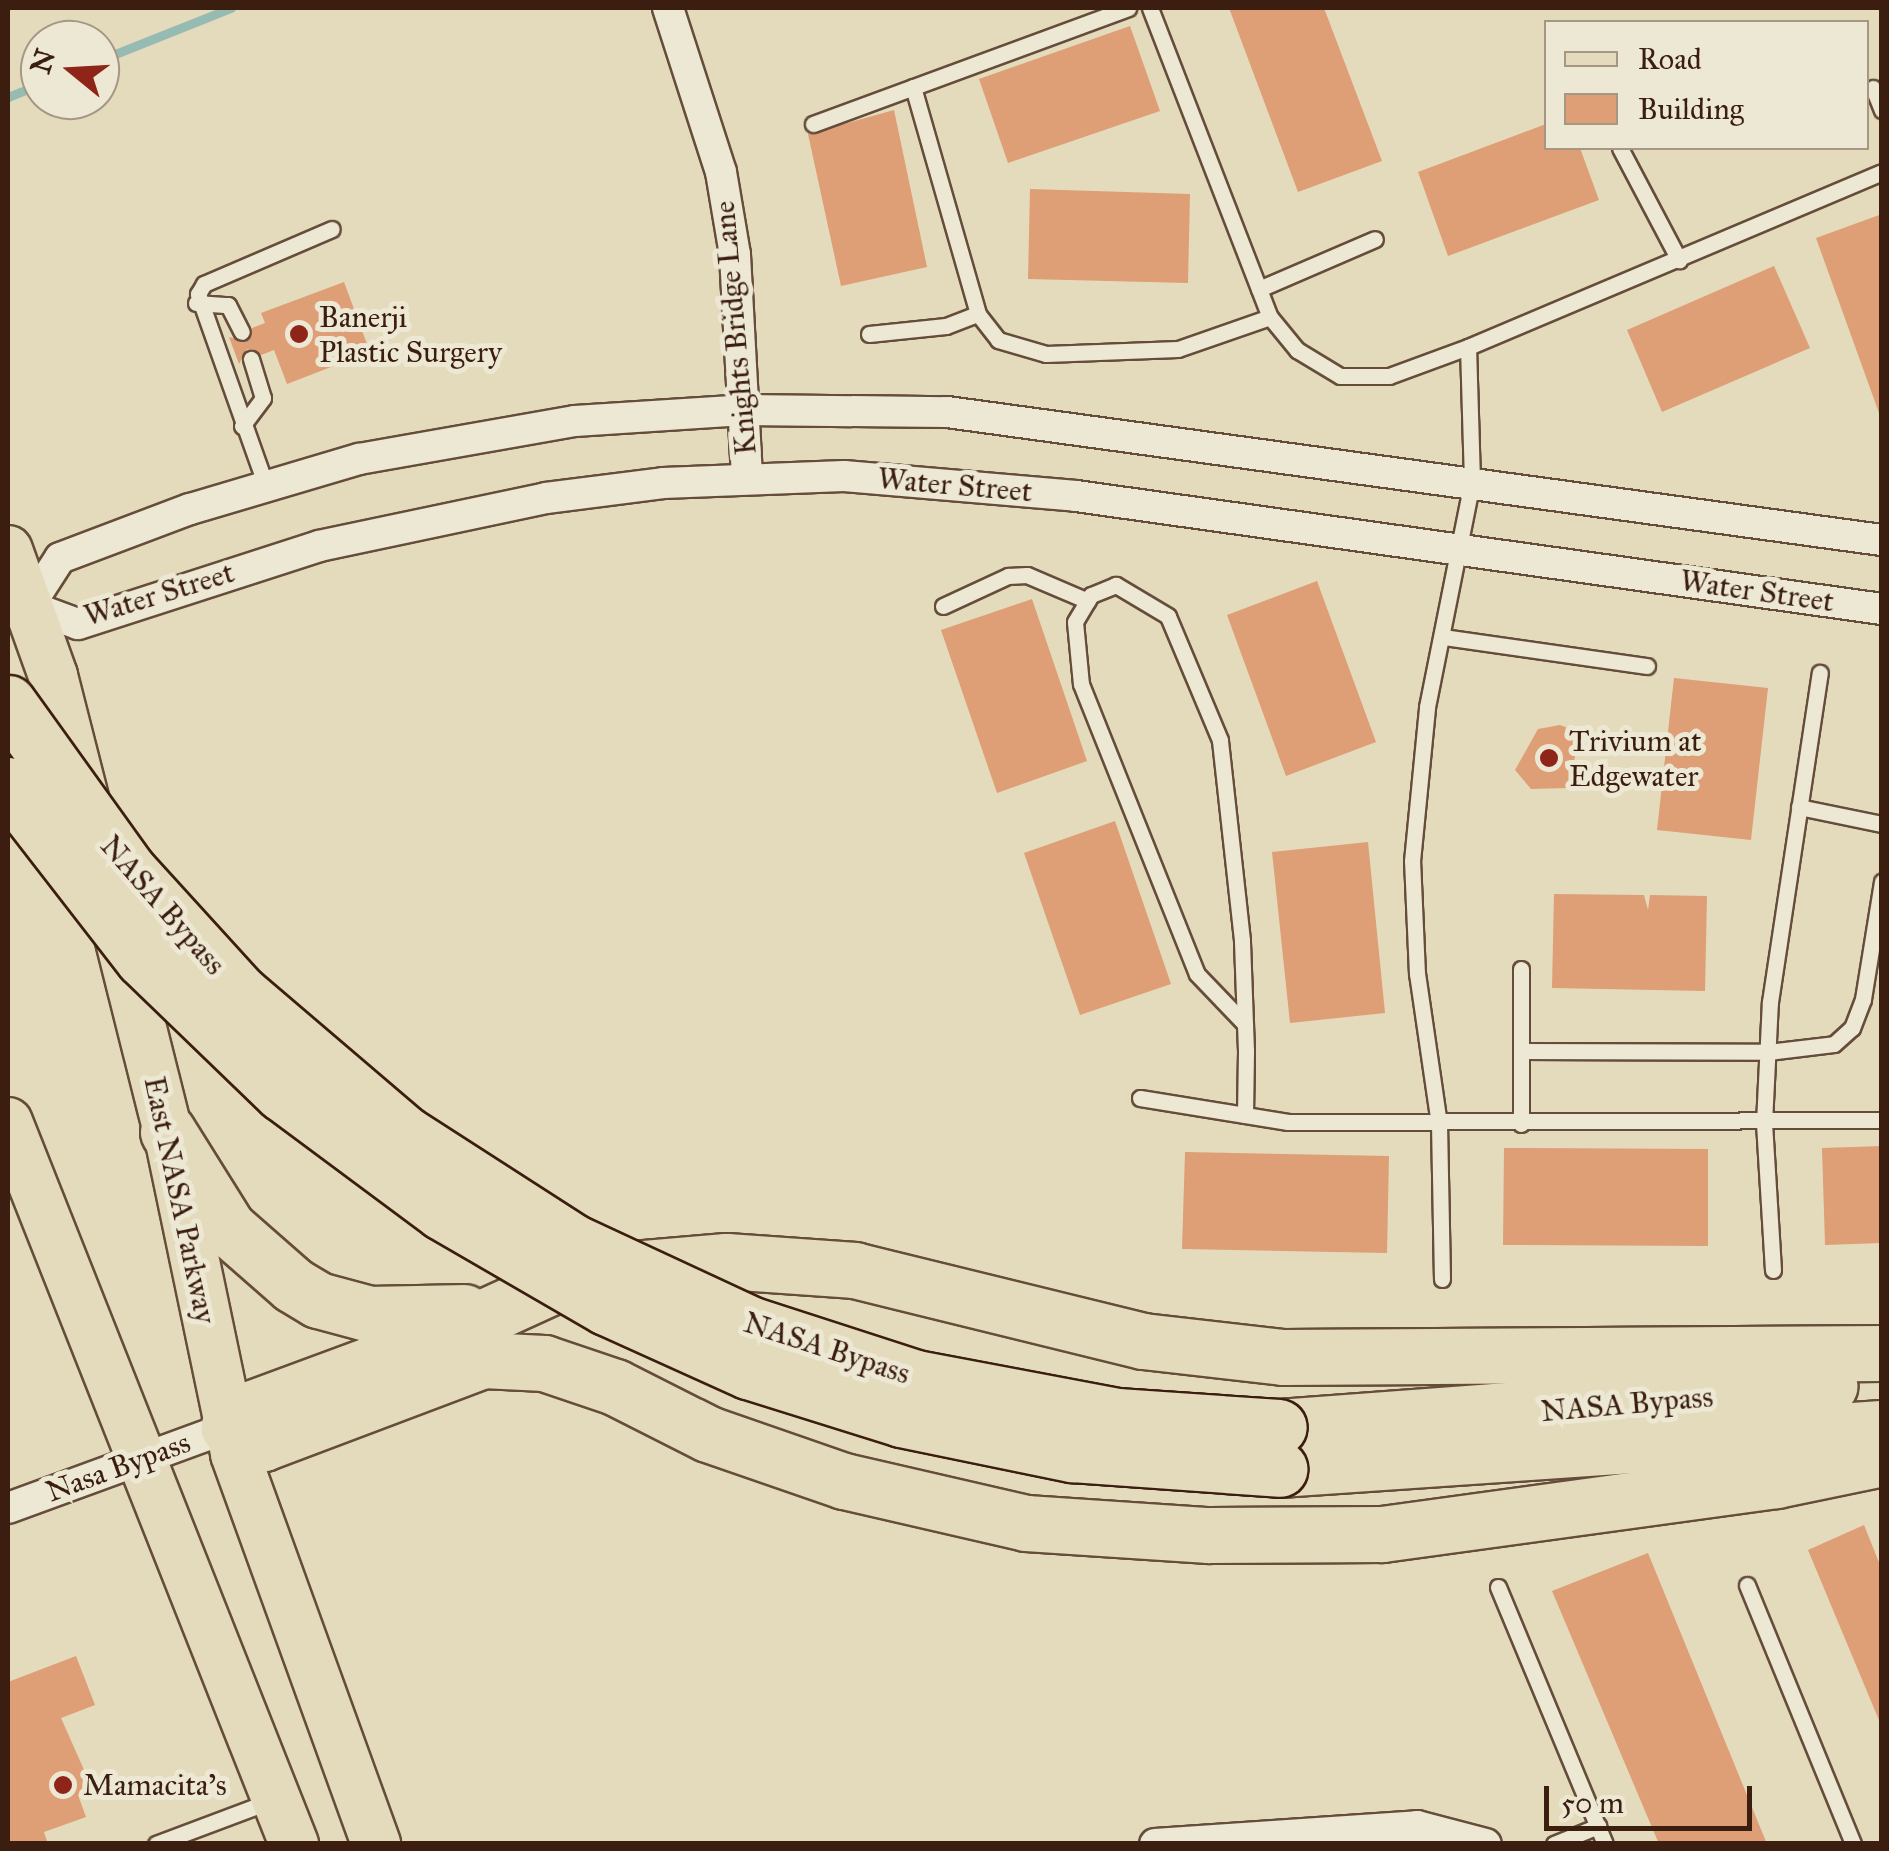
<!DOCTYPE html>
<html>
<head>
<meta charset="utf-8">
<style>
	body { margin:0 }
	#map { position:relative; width:1889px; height:1851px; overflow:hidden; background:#e4dbbd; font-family:"IM FELL Great Primer",serif }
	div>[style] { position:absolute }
	.stream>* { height:9px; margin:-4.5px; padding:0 4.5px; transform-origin:4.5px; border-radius:4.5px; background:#95bbb3 }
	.building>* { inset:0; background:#de9e76 }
	.roads { filter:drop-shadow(2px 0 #654d3a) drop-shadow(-2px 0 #654d3a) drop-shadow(0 2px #654d3a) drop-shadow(0 -2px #654d3a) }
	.lane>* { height:15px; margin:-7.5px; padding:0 7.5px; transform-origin:7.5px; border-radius:7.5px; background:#ede8d4 }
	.street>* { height:30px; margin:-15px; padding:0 15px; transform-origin:15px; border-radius:15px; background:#ede8d4 }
	.primary>* { height:48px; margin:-24px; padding:0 24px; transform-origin:24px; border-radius:24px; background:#e4dbbd }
	.highway>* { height:55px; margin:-27.5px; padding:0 27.5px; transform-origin:27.5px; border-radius:27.5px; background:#e4dbbd }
	.bridges { filter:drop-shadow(2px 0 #3b1e0f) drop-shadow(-2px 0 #3b1e0f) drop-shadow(0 2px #3b1e0f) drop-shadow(0 -2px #3b1e0f) }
	.highway-bridge>* { height:55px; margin:-27.5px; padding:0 27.5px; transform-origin:27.5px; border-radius:27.5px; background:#e4dbbd }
	.dots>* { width:28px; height:28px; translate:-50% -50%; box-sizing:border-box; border:5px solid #ede8d4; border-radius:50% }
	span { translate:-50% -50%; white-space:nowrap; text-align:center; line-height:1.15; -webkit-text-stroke:10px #ede8d4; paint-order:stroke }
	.poi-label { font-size:30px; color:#3b1e0f }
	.left { translate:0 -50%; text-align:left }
	.street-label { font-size:30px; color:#3b1e0f }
	.frame { position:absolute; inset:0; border:10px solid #3b1e0f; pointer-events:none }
	.legend { position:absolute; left:1544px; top:20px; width:325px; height:130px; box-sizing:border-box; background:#ede8d4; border:2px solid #a69785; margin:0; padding:12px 18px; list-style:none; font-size:30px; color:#3b1e0f }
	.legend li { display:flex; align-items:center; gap:20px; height:50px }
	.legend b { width:50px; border:2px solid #a69785 }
	.north { position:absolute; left:20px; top:20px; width:100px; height:100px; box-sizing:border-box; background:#ede8d4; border:2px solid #a69785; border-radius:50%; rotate:288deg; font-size:28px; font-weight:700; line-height:40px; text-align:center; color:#3b1e0f }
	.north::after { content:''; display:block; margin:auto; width:35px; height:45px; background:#8f2418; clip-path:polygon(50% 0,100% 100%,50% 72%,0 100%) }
	.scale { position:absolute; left:1544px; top:1786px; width:208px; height:45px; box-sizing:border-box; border:5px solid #3b1e0f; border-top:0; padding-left:12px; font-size:30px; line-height:35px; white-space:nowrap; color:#3b1e0f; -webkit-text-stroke:8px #ede8d4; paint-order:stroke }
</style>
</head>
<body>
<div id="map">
	<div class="stream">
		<div style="left:100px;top:60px;width:141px;rotate:-21.7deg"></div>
		<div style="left:8px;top:97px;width:35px;rotate:-22deg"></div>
	</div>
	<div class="building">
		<div style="clip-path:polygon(1229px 8px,1324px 8px,1382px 161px,1298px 192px)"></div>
		<div style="clip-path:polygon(1130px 26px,1160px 111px,1008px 163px,979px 79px)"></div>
		<div style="clip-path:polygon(894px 110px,927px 267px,841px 286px,808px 134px)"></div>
		<div style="clip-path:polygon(1546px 124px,1546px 148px,1580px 148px,1599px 200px,1448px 256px,1418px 172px)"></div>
		<div style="clip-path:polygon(1030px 189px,1190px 194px,1188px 283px,1028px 279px)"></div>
		<div style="clip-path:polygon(1882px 214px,1882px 413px,1879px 413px,1816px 238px)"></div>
		<div style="clip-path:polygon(1774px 266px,1810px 348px,1662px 412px,1627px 330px)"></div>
		<div style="clip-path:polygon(344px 282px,370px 352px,287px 384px,274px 350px,261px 355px,247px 349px,239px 364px,229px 337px,246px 342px,252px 328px,265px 323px,261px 313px)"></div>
		<div style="clip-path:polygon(1317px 581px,1376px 742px,1286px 776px,1227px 615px)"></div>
		<div style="clip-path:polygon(1032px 599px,1087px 761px,997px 793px,941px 630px)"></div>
		<div style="clip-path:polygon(1674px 678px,1768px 688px,1751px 840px,1657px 830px)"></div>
		<div style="clip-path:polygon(1560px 725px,1581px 733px,1567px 788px,1531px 789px,1515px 770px,1538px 729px)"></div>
		<div style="clip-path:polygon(1115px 821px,1171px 984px,1080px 1015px,1024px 853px)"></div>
		<div style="clip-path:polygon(1368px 842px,1385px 1013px,1290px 1023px,1272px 852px)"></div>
		<div style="clip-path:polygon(1554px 894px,1644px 895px,1648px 910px,1650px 895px,1707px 896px,1705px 991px,1552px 988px)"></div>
		<div style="clip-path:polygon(1882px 1146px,1882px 1243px,1825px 1245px,1822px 1148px)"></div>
		<div style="clip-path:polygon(1504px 1148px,1708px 1149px,1708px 1246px,1503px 1245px)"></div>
		<div style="clip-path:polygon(1185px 1152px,1389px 1156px,1387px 1253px,1182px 1249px)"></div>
		<div style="clip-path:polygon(1864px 1525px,1882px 1570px,1881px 1725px,1808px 1550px)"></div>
		<div style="clip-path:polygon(1648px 1553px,1767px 1844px,1659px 1844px,1552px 1591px)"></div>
		<div style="clip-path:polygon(76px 1656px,95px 1705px,61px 1718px,93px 1790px,78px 1795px,86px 1817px,44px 1832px,48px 1844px,8px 1844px,8px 1682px)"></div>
	</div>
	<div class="roads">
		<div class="lane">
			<div style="left:1150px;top:8px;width:331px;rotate:68.8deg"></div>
			<div style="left:1270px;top:317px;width:43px;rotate:50.7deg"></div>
			<div style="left:1297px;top:350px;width:50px;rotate:31.2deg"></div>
			<div style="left:1340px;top:376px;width:49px"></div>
			<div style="left:1389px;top:376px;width:84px;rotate:-20.2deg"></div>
			<div style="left:1468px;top:347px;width:449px;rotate:-22.9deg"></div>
			<div style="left:913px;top:87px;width:236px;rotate:74deg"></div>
			<div style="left:978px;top:314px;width:33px;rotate:52deg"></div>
			<div style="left:998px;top:340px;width:50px;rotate:16.3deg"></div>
			<div style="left:1046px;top:354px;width:132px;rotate:-2.2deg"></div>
			<div style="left:1178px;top:349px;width:97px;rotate:-19.2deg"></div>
			<div style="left:1873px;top:88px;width:24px;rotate:68deg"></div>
			<div style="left:813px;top:124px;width:336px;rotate:-20.2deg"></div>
			<div style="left:1620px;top:148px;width:127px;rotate:62.2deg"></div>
			<div style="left:1259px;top:289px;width:126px;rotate:-23.3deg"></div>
			<div style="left:196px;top:303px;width:32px;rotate:4deg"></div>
			<div style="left:228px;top:305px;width:30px;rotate:63deg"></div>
			<div style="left:869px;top:334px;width:77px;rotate:-5.9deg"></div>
			<div style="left:946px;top:326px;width:34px;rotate:-21deg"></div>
			<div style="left:242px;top:426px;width:35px;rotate:-53deg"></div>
			<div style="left:263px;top:398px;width:41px;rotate:-107.1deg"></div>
			<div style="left:266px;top:486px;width:204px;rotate:-109.5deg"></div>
			<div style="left:198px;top:294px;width:12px;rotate:-59deg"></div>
			<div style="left:204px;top:284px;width:139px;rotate:-23.3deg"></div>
			<div style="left:943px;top:606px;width:72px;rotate:-24.8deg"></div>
			<div style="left:1008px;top:576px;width:19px;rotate:-3deg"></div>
			<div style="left:1027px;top:575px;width:66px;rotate:23.1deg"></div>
			<div style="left:1443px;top:637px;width:206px;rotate:8.1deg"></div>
			<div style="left:1799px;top:807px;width:85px;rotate:11.6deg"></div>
			<div style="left:1521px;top:1051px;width:247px;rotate:0.2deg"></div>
			<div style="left:1768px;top:1052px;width:66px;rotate:-6.9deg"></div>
			<div style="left:1834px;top:1044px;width:24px;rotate:-42deg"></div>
			<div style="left:1852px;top:1028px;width:31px;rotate:-69deg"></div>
			<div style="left:1863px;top:999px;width:119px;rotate:-80.8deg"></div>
			<div style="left:1140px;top:1098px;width:150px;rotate:9.2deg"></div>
			<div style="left:1288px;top:1122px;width:594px;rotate:-0.19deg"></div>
			<div style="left:1245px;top:1115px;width:64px;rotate:-89.1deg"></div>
			<div style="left:1246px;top:1051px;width:111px;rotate:-92.1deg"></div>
			<div style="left:1242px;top:940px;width:201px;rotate:-96.3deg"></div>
			<div style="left:1220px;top:740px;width:134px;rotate:-112.8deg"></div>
			<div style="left:1168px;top:616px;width:61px;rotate:-149.2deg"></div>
			<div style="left:1116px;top:585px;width:27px;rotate:158deg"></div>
			<div style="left:1091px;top:595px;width:31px;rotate:121deg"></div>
			<div style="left:1075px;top:622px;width:62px;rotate:84.5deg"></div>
			<div style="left:1081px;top:684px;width:312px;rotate:68.2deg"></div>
			<div style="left:1197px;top:974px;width:69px;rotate:46.2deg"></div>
			<div style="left:1521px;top:1124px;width:155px;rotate:-90deg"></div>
			<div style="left:1773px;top:1270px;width:147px;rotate:-93.5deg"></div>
			<div style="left:1764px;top:1123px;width:121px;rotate:-87.2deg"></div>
			<div style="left:1770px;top:1002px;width:333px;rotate:-81.4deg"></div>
			<div style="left:1442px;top:1279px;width:155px;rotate:-91.1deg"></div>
			<div style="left:1439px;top:1124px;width:152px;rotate:-98.3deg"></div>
			<div style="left:1417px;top:974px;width:113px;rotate:-92.5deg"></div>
			<div style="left:1412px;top:861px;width:155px;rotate:-84.4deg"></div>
			<div style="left:1427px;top:707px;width:230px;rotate:-78.7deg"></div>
			<div style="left:1472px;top:481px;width:134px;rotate:-91.7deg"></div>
			<div style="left:1747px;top:1585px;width:280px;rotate:67.7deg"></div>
			<div style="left:1498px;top:1587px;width:278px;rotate:67.4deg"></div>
			<div style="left:156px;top:1844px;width:125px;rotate:-20.6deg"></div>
			<div style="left:1554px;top:1844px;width:48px;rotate:-22.2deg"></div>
		</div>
		<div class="street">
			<div style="left:668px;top:8px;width:172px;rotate:72.1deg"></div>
			<div style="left:721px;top:172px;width:84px;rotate:80.4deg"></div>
			<div style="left:735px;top:255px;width:222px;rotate:86.9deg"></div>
			<div style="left:29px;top:606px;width:57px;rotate:-57.1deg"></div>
			<div style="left:60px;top:558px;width:139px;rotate:-20.7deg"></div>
			<div style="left:190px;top:509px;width:176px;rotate:-16.5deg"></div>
			<div style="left:359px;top:459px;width:219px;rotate:-10deg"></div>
			<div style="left:575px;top:421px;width:169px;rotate:-3.7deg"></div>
			<div style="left:744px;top:410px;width:203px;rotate:0.6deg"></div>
			<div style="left:947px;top:412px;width:944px;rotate:7.8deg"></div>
			<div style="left:29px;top:606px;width:52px;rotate:20.2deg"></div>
			<div style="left:78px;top:624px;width:253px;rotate:-17.9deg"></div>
			<div style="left:319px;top:546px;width:232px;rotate:-11.9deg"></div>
			<div style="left:546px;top:498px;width:118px;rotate:-7.3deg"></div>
			<div style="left:663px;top:483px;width:181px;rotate:-2.2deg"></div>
			<div style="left:844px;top:476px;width:233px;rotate:4.9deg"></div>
			<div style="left:1076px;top:496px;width:814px;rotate:7.98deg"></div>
			<div style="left:8px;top:1508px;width:235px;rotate:-20.1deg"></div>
			<div style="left:1155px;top:1844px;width:263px;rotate:-3.9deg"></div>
			<div style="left:1417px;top:1826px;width:71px;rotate:14.6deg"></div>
		</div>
		<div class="primary">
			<div style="left:8px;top:550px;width:134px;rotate:70.3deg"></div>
			<div style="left:53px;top:676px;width:130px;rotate:75.7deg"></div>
			<div style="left:116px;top:925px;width:213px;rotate:75.9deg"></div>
			<div style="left:168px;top:1132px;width:329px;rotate:78.2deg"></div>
			<div style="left:235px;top:1454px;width:415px;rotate:70.1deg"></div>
			<div style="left:8px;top:1122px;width:777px;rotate:68.39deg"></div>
		</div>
		<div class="highway">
			<div style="left:168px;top:1132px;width:113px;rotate:58deg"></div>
			<div style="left:228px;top:1228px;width:86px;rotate:41.2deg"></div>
			<div style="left:293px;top:1285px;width:29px;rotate:31deg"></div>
			<div style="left:318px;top:1300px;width:54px;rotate:15.1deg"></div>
			<div style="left:370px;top:1314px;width:94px;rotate:-1.2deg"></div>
			<div style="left:1882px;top:1353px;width:599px;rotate:179.62deg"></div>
			<div style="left:1283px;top:1357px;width:141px;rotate:-173.5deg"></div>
			<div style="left:1143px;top:1341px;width:297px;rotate:-166.2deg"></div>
			<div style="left:855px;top:1270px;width:129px;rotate:-176deg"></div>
			<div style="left:726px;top:1261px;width:82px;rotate:175.1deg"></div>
			<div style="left:644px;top:1268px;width:94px;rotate:168.9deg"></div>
			<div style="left:552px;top:1286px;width:142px;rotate:155.4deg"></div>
			<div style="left:423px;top:1345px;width:181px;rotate:159.7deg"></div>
			<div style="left:253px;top:1408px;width:31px;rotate:142deg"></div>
			<div style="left:229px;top:1427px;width:38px;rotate:25deg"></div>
			<div style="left:263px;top:1443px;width:235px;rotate:-20.7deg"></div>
			<div style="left:483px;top:1360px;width:61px;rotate:2.8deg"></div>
			<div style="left:544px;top:1363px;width:75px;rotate:18.7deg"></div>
			<div style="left:615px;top:1387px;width:104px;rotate:26.8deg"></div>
			<div style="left:708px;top:1434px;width:144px;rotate:19.1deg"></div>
			<div style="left:844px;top:1481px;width:187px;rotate:13deg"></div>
			<div style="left:1026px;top:1523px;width:183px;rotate:3.8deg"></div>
			<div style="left:1209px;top:1535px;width:173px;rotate:-0.3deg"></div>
			<div style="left:1382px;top:1534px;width:398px;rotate:-7.8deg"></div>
			<div style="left:1776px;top:1480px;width:108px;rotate:-11.7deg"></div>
			<div style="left:1279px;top:1427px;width:552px;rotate:-4.26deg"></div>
			<div style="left:1279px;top:1469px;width:604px;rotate:-3.89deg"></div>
		</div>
	</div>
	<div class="bridges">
		<div class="highway-bridge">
			<div style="left:8px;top:703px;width:206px;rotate:54.3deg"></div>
			<div style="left:128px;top:870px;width:166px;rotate:47.7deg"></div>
			<div style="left:240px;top:993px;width:216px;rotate:40.5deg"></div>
			<div style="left:404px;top:1133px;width:201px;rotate:32.8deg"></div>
			<div style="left:573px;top:1242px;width:197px;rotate:24.9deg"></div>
			<div style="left:752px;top:1325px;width:172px;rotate:17.9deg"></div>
			<div style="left:916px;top:1378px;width:205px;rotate:10.7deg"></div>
			<div style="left:1117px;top:1416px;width:162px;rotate:3.9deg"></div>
			<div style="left:8px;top:785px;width:220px;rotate:52.2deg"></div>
			<div style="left:143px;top:959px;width:193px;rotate:44deg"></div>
			<div style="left:282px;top:1093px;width:199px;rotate:36.6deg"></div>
			<div style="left:442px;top:1212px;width:190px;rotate:30.1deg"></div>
			<div style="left:606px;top:1307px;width:156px;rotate:24.3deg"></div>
			<div style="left:748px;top:1371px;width:160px;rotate:17.4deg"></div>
			<div style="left:901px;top:1419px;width:175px;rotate:11.6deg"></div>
			<div style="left:1072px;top:1454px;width:208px;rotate:4.1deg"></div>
		</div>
	</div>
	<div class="dots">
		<div style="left:299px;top:334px;background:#8f2418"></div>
		<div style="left:1549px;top:758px;background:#8f2418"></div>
		<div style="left:63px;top:1785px;background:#8f2418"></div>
	</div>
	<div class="poi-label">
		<span class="left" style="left:319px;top:334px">Banerji<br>Plastic Surgery</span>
		<span class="left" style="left:1569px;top:758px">Trivium at<br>Edgewater</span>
		<span class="left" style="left:83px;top:1785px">Mamacita's</span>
	</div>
	<div class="street-label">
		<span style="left:735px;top:328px;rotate:-95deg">Knights Bridge Lane</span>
		<span style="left:955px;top:485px;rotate:5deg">Water Street</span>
		<span style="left:1757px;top:591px;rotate:8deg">Water Street</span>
		<span style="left:159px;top:594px;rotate:-17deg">Water Street</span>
		<span style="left:163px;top:905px;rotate:49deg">NASA Bypass</span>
		<span style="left:180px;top:1200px;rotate:78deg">East NASA Parkway</span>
		<span style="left:827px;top:1348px;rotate:18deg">NASA Bypass</span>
		<span style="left:1627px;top:1404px;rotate:-5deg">NASA Bypass</span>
		<span style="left:118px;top:1467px;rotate:-20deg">Nasa Bypass</span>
	</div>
	<div class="frame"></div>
	<ul class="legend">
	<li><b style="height:12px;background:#e4dbbd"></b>Road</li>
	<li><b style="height:28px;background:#de9e76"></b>Building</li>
	</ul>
	<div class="north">N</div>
	<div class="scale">50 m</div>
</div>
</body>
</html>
